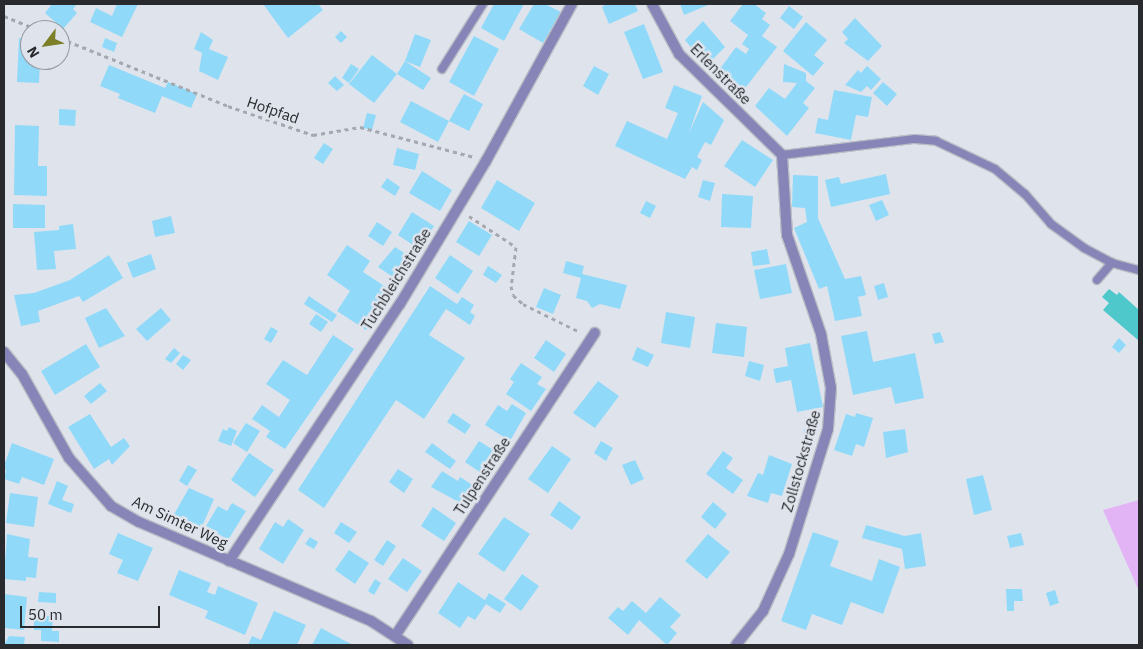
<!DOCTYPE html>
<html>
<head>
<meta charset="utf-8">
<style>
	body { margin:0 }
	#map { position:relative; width:1143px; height:649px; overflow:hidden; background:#dfe4ec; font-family:"IBM Plex Sans",sans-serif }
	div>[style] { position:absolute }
	.green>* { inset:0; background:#e2b4f6 }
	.water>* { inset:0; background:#4fc8cc }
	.building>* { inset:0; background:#90d9f9 }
	.path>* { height:3px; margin-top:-1.5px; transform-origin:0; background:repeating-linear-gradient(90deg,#a5a9af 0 4px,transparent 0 8px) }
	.roads { filter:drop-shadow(1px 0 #babfc6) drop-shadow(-1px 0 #babfc6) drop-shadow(0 1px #babfc6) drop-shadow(0 -1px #babfc6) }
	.lane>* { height:8px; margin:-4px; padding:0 4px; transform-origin:4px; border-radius:4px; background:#8785b7 }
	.street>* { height:10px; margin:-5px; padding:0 5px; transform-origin:5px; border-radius:5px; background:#8785b7 }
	span { translate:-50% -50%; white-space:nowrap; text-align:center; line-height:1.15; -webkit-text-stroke:5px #dfe4ec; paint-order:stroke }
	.street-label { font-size:15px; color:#282a2d }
	.frame { position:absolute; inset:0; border:5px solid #282a2d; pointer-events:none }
	.north { position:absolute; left:20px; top:20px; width:50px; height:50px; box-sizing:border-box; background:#dfe4ec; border:1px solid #969aa0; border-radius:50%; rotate:239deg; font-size:14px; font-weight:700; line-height:20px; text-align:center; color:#282a2d }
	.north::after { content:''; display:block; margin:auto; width:18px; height:22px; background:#7c7f28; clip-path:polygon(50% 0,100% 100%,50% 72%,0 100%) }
	.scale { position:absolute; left:20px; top:606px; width:140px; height:22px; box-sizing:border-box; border:2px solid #282a2d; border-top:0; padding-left:6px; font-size:15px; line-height:18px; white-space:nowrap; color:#282a2d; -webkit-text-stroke:4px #dfe4ec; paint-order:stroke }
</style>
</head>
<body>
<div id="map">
	<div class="green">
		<div style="clip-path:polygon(1139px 500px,1139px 591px,1103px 510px)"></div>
	</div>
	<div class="water">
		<div style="clip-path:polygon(1109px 289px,1117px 295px,1119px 292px,1139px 310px,1138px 340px,1103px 310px,1109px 303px,1102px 297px)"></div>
	</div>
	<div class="building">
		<div style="clip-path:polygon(52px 4px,77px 4px,73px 9px,77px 13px,63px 29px,45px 13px)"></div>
		<div style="clip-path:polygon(117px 4px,138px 4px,122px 37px,90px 22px,96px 8px,112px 16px)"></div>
		<div style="clip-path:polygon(263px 4px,318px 4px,323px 10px,288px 38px)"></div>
		<div style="clip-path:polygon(494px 4px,524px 4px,504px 41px,481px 28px)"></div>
		<div style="clip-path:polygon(534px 4px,545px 4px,561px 12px,543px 43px,519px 29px)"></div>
		<div style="clip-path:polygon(606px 4px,635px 4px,638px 11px,609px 24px,602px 7px)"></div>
		<div style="clip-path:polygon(680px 4px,707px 4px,708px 5px,684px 15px)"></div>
		<div style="clip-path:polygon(743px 4px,754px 4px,766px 13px,762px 19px,770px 25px,762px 36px,777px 47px,739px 96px,714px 77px,736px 47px,746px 54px,749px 49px,742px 44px,748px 35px,730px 21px)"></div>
		<div style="clip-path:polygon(789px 6px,803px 17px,794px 29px,780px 18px)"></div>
		<div style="clip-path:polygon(855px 18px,882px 46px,868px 61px,844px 43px,848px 39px,842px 32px)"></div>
		<div style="clip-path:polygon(703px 21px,725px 47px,706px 66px,685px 40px)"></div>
		<div style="clip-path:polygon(806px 22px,827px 40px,814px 55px,824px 63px,813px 76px,783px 51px)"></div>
		<div style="clip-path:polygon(644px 24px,663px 72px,643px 79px,624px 32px)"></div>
		<div style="clip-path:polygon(341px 31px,347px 37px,341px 43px,335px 37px)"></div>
		<div style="clip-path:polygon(201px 32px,213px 40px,209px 49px,228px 57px,218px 80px,199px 71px,202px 53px,194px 49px)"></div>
		<div style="clip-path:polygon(415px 34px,431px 40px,420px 67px,405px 61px)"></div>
		<div style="clip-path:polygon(474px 36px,499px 49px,474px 96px,449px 82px)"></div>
		<div style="clip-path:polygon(19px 38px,30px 39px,30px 60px,40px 60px,39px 83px,17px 82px)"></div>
		<div style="clip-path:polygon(105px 38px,117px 43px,114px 52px,102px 47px)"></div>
		<div style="clip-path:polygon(372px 55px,397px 74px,405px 61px,431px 78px,423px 90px,397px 74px,374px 103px,349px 84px)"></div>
		<div style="clip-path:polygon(351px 64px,359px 69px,349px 83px,342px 78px)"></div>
		<div style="clip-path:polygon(784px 64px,806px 73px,806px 81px,815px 88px,803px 103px,809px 108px,787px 136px,755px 106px,769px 88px,785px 99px,797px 83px,783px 82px)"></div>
		<div style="clip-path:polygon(109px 65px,165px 88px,168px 82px,197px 94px,191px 108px,162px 96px,155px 113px,118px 98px,120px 94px,100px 86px)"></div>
		<div style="clip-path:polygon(594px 66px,609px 74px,598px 95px,583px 86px)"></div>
		<div style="clip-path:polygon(867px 66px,881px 79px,871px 90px,867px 86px,861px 92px,845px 85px,858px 70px,861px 73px)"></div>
		<div style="clip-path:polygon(335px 76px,344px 85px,337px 91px,328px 83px)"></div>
		<div style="clip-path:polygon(883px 82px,897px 94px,887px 106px,873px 93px)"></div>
		<div style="clip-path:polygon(674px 85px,702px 96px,689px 133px,703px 102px,724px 120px,711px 145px,705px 142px,697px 157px,702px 160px,697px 170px,692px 167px,685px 179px,615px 146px,627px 121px,667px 139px,678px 113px,665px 108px)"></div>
		<div style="clip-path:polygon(834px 90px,872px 97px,868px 117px,856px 115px,851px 140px,815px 133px,818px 118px,828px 120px)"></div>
		<div style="clip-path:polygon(464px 94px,483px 104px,469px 131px,449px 121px)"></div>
		<div style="clip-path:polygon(411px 101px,449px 121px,438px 142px,400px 122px)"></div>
		<div style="clip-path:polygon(59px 109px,76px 110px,75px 126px,59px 125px)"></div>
		<div style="clip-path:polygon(367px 113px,376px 115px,372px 130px,363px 128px)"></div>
		<div style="clip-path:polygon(15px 125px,39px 126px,38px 166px,47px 166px,47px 196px,14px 195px)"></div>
		<div style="clip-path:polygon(742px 140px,773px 160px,755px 187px,724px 166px)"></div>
		<div style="clip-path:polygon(324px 143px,333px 149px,323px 164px,314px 158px)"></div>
		<div style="clip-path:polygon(397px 148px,419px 154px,415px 170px,393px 165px)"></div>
		<div style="clip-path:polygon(422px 171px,452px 190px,440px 211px,409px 193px)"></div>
		<div style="clip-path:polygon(886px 174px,890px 194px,831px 207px,825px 180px,839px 177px,841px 184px)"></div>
		<div style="clip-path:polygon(793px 175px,818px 176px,818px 218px,845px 279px,861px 276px,866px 295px,858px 297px,862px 316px,835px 321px,827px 286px,819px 289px,794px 228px,807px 222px,805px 208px,792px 207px)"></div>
		<div style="clip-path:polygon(387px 178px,400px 187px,395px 196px,381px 187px)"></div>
		<div style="clip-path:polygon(497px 180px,535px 203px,519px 231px,481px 208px)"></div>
		<div style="clip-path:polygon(703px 180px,715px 183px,710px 201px,698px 197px)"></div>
		<div style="clip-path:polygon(722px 194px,753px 196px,751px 228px,721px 227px)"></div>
		<div style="clip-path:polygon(882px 200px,889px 215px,876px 221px,869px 205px)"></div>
		<div style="clip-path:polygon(646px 201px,656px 206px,650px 218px,640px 213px)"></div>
		<div style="clip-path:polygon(13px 204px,45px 205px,45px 228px,13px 228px)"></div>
		<div style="clip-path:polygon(412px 212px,434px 226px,419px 249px,398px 235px)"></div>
		<div style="clip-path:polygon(171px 216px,175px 233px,155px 237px,152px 221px)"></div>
		<div style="clip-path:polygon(469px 221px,492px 235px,479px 256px,456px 242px)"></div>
		<div style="clip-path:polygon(377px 222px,392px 232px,383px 246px,368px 236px)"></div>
		<div style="clip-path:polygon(73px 224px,76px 249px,54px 251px,56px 269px,37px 270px,34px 232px,59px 230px,59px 226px)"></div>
		<div style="clip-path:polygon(347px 245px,370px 261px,363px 272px,392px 291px,366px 330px,337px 311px,350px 291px,327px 275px)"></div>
		<div style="clip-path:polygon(395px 247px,414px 259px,399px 281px,378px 267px)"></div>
		<div style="clip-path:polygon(767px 249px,770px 264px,753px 266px,751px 252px)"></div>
		<div style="clip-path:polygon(151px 254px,156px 269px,133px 278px,127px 263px)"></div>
		<div style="clip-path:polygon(109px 255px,123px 278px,83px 302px,79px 296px,38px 311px,40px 322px,21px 326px,14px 295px,34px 293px,70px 280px)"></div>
		<div style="clip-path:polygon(450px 255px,473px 271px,458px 294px,435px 278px)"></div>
		<div style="clip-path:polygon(566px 261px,584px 266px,582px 274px,627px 285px,620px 309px,600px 304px,592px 308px,587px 301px,576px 298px,581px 278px,563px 273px)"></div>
		<div style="clip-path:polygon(786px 264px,792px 293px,760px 299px,754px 270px)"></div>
		<div style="clip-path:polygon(488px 266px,502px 275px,496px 283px,483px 275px)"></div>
		<div style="clip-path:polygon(884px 283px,888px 297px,878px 300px,874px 286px)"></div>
		<div style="clip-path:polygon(430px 286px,457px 304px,462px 297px,474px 305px,470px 312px,475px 316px,470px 325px,446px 309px,429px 335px,465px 358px,424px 419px,396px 400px,324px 508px,298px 490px)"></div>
		<div style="clip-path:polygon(544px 288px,561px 295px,553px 314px,536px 307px)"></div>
		<div style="clip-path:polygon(309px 296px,337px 315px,332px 322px,304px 304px)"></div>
		<div style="clip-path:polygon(106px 308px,125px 336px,99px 348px,85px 318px)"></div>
		<div style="clip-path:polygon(161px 308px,171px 320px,147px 341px,136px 329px)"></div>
		<div style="clip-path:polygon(666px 312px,695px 317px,690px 348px,661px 343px)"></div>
		<div style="clip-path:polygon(316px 314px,328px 322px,321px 332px,309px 324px)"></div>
		<div style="clip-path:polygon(716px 323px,747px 327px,744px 357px,712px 353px)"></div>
		<div style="clip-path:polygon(271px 327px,278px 331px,271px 343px,264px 339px)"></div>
		<div style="clip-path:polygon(867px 331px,873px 362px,915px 353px,924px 398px,895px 404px,891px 387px,853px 395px,841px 336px)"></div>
		<div style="clip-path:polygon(940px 332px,944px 342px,935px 344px,932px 334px)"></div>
		<div style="clip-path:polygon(333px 335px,354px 349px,285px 449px,266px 437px,270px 431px,252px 419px,262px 405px,279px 417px,290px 400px,266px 384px,283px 360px,307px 375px)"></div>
		<div style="clip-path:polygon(1119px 338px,1126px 345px,1119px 353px,1112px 347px)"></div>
		<div style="clip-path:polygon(546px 340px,566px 354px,554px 372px,534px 358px)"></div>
		<div style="clip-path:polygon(810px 343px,823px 407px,797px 412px,791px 380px,776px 383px,773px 369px,788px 366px,785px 348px)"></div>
		<div style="clip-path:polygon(86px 344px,100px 367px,55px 395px,41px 371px)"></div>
		<div style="clip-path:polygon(637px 347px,654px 355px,648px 367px,632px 360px)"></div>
		<div style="clip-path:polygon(174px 348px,180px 353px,171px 363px,165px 359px)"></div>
		<div style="clip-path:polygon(183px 355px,191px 360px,183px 370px,176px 364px)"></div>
		<div style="clip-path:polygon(749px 361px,764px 365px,760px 381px,745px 376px)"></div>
		<div style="clip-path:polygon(521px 363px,542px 377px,537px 384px,546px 389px,531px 411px,506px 394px,514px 382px,510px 379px)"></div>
		<div style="clip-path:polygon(598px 381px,619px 396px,595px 428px,573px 413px)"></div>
		<div style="clip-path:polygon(100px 383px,107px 391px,91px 404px,84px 396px)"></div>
		<div style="clip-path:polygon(512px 404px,526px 413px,510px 441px,485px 425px,498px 405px,507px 411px)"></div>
		<div style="clip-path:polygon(453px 413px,471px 425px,465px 434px,447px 422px)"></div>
		<div style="clip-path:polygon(856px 413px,873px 418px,864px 447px,856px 444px,852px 456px,834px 450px,846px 414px,855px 417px)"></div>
		<div style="clip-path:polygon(90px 414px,111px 447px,124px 438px,130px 446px,112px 465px,109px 459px,94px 469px,68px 427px)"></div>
		<div style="clip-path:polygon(246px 423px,260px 431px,247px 452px,233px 443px)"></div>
		<div style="clip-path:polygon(229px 427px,237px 431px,231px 446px,218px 441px,223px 429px,227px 431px)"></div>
		<div style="clip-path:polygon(804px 429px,814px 431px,812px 443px,803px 441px)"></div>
		<div style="clip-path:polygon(905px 429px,908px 452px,886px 458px,883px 432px)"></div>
		<div style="clip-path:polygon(479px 441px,498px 453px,484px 475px,465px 462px)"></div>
		<div style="clip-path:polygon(601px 441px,613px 448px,606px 461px,594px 453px)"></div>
		<div style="clip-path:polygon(12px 443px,54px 459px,44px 485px,22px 477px,19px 484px,4px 479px,6px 471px,4px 466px)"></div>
		<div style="clip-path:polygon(432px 443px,456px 461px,450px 469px,425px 452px)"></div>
		<div style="clip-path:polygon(552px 446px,571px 459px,548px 493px,528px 479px)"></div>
		<div style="clip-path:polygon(723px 451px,733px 458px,726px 468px,743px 480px,733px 494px,706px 474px)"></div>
		<div style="clip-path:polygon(249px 453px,274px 470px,255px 497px,231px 480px)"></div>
		<div style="clip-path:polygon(769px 455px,792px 464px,782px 496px,771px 493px,768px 503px,747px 496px,758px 473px,763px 475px)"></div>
		<div style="clip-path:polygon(635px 460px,644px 479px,631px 485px,622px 465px)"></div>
		<div style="clip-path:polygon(188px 465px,197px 470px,187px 486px,179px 481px)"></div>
		<div style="clip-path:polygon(398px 469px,413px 479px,404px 493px,389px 482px)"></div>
		<div style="clip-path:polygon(442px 471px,458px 481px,460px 477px,479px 489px,468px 507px,431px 487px)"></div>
		<div style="clip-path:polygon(983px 475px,992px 510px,974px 515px,966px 479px)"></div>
		<div style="clip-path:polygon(57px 481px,68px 486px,62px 500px,74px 504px,71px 513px,48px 504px)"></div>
		<div style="clip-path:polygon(189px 488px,214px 499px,200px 531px,173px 516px)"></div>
		<div style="clip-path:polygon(10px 493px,38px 497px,34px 527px,6px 523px)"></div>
		<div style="clip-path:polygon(559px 501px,581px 517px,572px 530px,550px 515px)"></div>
		<div style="clip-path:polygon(713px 502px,727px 514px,715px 529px,701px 517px)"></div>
		<div style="clip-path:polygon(232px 503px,246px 511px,228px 540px,206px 526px,218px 506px,227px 511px)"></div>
		<div style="clip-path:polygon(433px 507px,456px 523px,444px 541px,421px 526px)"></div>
		<div style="clip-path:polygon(504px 517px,530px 534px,504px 572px,478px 554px)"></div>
		<div style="clip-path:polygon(288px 519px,304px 530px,283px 564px,259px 549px,275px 522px,283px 527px)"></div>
		<div style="clip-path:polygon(341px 522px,357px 532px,349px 543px,334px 533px)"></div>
		<div style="clip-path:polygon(866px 525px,905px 536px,921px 533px,926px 566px,905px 569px,902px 549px,862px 538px)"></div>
		<div style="clip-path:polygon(813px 532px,839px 541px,830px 566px,872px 581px,879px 559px,900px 567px,883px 614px,851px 602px,842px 625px,812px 614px,806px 630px,781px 621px)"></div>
		<div style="clip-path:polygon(118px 533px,153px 548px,138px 581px,117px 573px,123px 560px,109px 554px)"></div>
		<div style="clip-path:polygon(1021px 533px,1024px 545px,1010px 548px,1007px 536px)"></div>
		<div style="clip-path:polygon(7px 534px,30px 539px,28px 557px,38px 558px,36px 578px,26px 577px,26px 581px,4px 579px)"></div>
		<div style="clip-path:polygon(708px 534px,730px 552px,707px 579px,685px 561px)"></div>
		<div style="clip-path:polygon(310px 537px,318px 542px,314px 549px,305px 544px)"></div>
		<div style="clip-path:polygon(387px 540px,396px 546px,383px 566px,374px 560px)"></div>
		<div style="clip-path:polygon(349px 550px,369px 563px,355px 584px,335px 570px)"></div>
		<div style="clip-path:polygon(403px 558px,422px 571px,407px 592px,388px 579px)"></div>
		<div style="clip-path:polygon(179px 570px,211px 583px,207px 592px,215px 595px,218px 586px,258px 603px,245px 635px,205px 618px,208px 611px,169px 595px)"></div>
		<div style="clip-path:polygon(522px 574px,539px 586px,521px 611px,504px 599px)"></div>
		<div style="clip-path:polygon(375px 579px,381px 583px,374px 595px,368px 591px)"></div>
		<div style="clip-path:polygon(458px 582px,485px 600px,489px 593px,506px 604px,500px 613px,486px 604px,475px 620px,468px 616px,460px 628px,438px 613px)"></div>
		<div style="clip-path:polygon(1006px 589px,1022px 589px,1023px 601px,1014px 601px,1014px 611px,1007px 611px)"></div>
		<div style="clip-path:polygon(1055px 590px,1059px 603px,1050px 606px,1046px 593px)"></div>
		<div style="clip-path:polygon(39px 592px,56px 593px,56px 603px,38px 602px)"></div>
		<div style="clip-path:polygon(4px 594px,27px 597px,24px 630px,4px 628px)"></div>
		<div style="clip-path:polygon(660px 597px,681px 615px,670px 627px,677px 633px,667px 645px,639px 620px,628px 635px,608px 618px,618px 607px,623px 611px,632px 601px,646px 613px)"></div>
		<div style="clip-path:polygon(274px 611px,306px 625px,297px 645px,248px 645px,252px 636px,261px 640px)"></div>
		<div style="clip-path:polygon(34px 615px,53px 616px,52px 631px,59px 631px,59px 642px,41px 641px,41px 630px,34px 630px)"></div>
		<div style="clip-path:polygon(321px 628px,347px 642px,354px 645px,312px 645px)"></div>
		<div style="clip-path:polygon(9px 636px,25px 637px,24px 645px,4px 645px)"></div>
	</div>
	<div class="path">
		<div style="left:4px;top:16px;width:38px;rotate:22deg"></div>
		<div style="left:60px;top:38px;width:181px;rotate:22deg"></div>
		<div style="left:228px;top:106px;width:90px;rotate:18.8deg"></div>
		<div style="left:313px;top:135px;width:48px;rotate:-9.7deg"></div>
		<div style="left:360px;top:127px;width:118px;rotate:14.7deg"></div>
		<div style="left:469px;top:216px;width:56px;rotate:33.4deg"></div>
		<div style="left:516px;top:247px;width:39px;rotate:97deg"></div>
		<div style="left:511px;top:286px;width:9px;rotate:77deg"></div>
		<div style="left:513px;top:295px;width:13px;rotate:42deg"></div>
		<div style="left:523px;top:304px;width:64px;rotate:26.2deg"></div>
	</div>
	<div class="roads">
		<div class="lane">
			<div style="left:442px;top:69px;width:77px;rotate:-57.8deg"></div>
			<div style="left:782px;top:155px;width:134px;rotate:-6.9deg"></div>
			<div style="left:915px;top:139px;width:21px;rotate:5deg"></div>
			<div style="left:936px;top:141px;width:65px;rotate:25.4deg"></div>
			<div style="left:995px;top:169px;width:39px;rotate:40deg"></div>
			<div style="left:1025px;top:194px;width:40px;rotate:49deg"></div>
			<div style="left:1051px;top:224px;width:41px;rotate:36deg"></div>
			<div style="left:1084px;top:248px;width:32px;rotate:28deg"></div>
			<div style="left:1112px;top:263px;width:28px;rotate:15deg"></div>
			<div style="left:1097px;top:280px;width:23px;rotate:-49deg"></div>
		</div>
		<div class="street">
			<div style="left:652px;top:4px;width:57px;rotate:61.6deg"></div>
			<div style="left:679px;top:54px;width:144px;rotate:44.4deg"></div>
			<div style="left:782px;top:155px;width:80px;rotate:86.4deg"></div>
			<div style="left:787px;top:235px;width:105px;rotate:71deg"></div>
			<div style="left:821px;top:334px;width:55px;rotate:79.5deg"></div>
			<div style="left:831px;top:388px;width:41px;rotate:94.2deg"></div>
			<div style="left:828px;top:429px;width:131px;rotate:107.3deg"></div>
			<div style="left:789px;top:554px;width:63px;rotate:114.5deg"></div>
			<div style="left:763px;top:611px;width:43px;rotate:128.5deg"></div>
			<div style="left:4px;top:352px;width:28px;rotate:51deg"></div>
			<div style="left:22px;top:374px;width:96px;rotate:60.8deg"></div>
			<div style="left:69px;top:458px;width:64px;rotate:48.8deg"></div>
			<div style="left:111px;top:506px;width:32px;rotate:30deg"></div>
			<div style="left:139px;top:522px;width:252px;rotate:23.1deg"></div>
			<div style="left:371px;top:621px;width:44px;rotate:33deg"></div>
			<div style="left:229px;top:561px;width:309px;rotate:-56.4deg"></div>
			<div style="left:400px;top:304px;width:167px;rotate:-59deg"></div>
			<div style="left:486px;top:161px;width:179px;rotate:-61.3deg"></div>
			<div style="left:395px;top:636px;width:363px;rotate:-56.6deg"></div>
		</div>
	</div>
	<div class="street-label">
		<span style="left:721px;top:74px;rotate:45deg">Erlenstraße</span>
		<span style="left:273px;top:110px;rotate:19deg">Hofpfad</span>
		<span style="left:396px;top:279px;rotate:-58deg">Tuchbleichstraße</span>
		<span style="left:801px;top:461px;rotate:-74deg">Zollstockstraße</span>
		<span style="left:482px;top:476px;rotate:-57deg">Tulpenstraße</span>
		<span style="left:180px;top:522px;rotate:25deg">Am Simter Weg</span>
	</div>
	<div class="frame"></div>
	<div class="north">N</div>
	<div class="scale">50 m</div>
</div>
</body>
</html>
